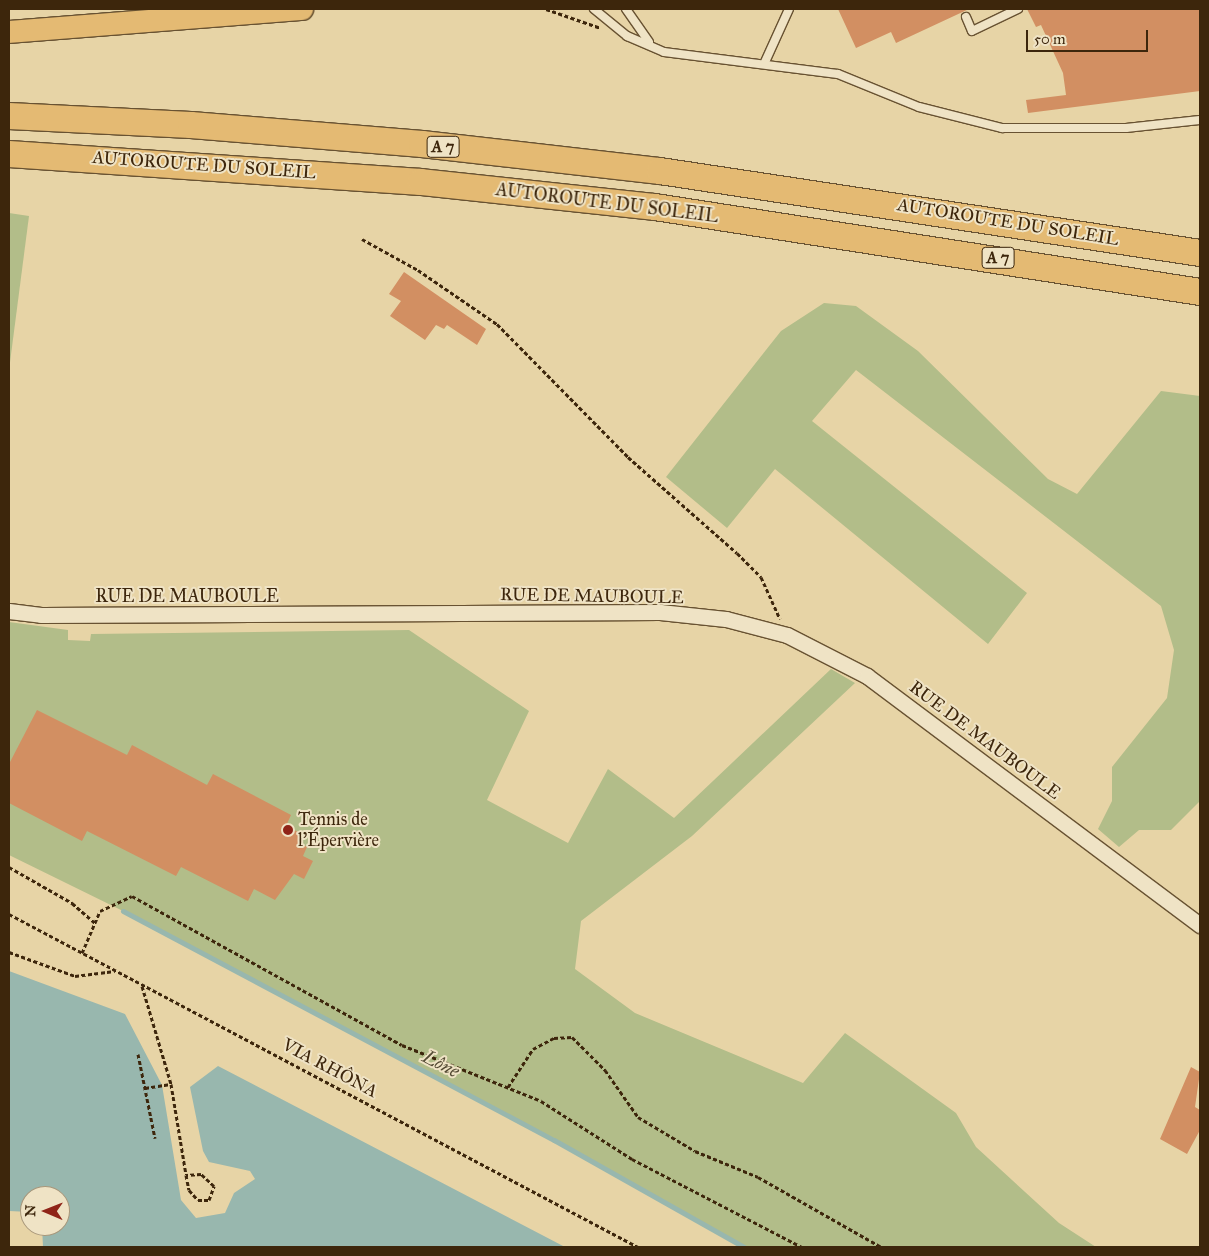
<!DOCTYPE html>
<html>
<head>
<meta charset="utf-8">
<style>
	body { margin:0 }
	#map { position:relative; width:1209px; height:1256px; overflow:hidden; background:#e7d4a6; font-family:"IM FELL Great Primer",serif }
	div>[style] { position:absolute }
	.green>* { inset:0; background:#b2bd89 }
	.water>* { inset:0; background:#98b7ae }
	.stream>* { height:5px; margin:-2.5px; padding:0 2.5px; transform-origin:2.5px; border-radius:2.5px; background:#98b7ae }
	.building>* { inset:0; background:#d28f62 }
	.path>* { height:3px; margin-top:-1.5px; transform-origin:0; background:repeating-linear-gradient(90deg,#3d260c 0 4px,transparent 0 6.5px) }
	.roads { filter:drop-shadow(1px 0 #685232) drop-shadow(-1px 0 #685232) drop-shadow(0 1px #685232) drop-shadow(0 -1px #685232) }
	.service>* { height:8px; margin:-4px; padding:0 4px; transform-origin:4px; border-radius:4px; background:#efe3c5 }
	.minor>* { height:15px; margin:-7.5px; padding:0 7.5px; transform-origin:7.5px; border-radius:7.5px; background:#efe3c5 }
	.primary>* { height:22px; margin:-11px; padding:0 11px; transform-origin:11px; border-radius:11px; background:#e4ba73 }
	.motorway>* { height:26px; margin:-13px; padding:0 13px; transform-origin:13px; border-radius:13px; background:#e4ba73 }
	.dots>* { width:14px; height:14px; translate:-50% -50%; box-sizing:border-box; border:2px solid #efe3c5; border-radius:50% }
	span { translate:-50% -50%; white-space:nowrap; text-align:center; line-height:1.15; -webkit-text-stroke:4px #efe3c5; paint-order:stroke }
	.shield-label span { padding:1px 4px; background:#efe3c5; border:1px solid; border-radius:4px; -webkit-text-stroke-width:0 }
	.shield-label { font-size:16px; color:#3d260c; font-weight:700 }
	.street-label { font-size:18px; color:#3d260c }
	.poi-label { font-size:18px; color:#3d260c }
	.left { translate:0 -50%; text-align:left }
	.water-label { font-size:19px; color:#544a34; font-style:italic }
	.frame { position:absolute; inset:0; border:10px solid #3d260c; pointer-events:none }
	.north { position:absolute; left:20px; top:1186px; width:50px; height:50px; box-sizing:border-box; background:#efe3c5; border:1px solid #a8977b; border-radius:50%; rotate:271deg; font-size:14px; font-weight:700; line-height:20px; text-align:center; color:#3d260c }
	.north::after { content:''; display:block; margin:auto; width:18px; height:22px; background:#8f2418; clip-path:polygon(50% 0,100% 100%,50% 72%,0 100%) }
	.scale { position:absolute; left:1026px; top:30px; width:122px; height:22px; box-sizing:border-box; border:2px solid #3d260c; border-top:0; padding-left:6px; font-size:15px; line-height:18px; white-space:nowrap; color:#3d260c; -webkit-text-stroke:4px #efe3c5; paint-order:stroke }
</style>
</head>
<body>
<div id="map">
	<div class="green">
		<div style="clip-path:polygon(9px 213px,29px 216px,9px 370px)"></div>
		<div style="clip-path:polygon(824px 303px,856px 306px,918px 351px,1048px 479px,1077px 494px,1161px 391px,1200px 396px,1200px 801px,1171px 830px,1139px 830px,1119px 847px,1098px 829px,1112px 801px,1112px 767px,1167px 698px,1174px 650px,1161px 606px,856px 370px,812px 421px,1027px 593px,988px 644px,775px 469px,727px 528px,666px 477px,781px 331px)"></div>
		<div style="clip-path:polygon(9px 622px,68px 630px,68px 640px,90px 641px,91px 634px,409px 630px,529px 711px,487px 800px,568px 843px,608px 769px,674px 818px,831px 669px,855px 683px,692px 836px,581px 921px,575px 969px,635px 1013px,803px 1083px,845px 1033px,956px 1113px,976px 1147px,1059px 1223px,1096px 1247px,744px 1247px,554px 1140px,123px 911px,9px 855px)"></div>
	</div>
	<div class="water">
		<div style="clip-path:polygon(9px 971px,125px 1014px,162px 1085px,181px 1200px,196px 1218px,225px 1213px,234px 1193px,255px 1179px,250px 1171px,209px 1162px,203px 1151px,190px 1087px,218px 1066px,565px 1247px,43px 1247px,42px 1226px,60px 1226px,60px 1196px,30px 1196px,30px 1212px,9px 1211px)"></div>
	</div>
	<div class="stream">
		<div style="left:123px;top:911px;width:488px;rotate:28deg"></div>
		<div style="left:554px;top:1140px;width:218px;rotate:29.4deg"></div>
	</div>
	<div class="building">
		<div style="clip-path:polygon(838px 9px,969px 9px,896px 43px,891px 32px,856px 48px)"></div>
		<div style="clip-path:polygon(1027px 9px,1200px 9px,1200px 91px,1028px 113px,1026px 100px,1066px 95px,1063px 73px,1041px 25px,1036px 27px)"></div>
		<div style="clip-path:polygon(404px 272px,486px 329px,477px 345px,447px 325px,444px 329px,436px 325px,425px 340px,390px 316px,401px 301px,389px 294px)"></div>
		<div style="clip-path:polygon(37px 710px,127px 755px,132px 745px,207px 785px,213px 774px,291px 815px,286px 826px,302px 834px,298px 842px,307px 847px,303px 856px,313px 861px,304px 879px,294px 874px,275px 900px,254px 889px,248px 901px,181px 867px,176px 876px,87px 831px,82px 841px,9px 803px,9px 764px)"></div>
		<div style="clip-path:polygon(1191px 1067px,1200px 1072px,1195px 1107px,1200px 1110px,1200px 1130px,1187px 1154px,1160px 1139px)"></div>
	</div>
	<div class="path">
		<div style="left:546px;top:9px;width:58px;rotate:19.1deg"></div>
		<div style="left:362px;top:239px;width:64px;rotate:29deg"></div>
		<div style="left:418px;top:270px;width:96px;rotate:34.4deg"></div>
		<div style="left:497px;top:324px;width:187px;rotate:45.4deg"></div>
		<div style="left:628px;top:457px;width:145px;rotate:41.4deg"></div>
		<div style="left:737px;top:553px;width:34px;rotate:45deg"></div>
		<div style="left:761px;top:577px;width:46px;rotate:65.7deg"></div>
		<div style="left:9px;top:867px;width:73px;rotate:29.7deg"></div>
		<div style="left:72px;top:903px;width:30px;rotate:41deg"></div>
		<div style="left:9px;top:914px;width:712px;rotate:27.9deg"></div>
		<div style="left:9px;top:952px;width:70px;rotate:20deg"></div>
		<div style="left:75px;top:976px;width:40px;rotate:-7.1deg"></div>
		<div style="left:82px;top:953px;width:46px;rotate:-66.8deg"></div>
		<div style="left:100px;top:911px;width:35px;rotate:-25deg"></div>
		<div style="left:132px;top:896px;width:308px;rotate:28.9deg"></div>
		<div style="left:402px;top:1045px;width:150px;rotate:21.9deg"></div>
		<div style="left:541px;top:1101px;width:108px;rotate:32.5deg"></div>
		<div style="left:632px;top:1159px;width:191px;rotate:27.4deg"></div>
		<div style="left:142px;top:986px;width:102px;rotate:73.5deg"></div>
		<div style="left:171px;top:1084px;width:92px;rotate:80.6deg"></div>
		<div style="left:186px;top:1175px;width:15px;rotate:79deg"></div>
		<div style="left:189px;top:1190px;width:13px;rotate:48deg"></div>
		<div style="left:198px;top:1200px;width:11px"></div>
		<div style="left:209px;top:1200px;width:15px;rotate:-70deg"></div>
		<div style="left:214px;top:1186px;width:18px;rotate:-137deg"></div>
		<div style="left:201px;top:1174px;width:15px;rotate:176deg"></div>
		<div style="left:138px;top:1054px;width:86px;rotate:78.6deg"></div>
		<div style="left:508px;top:1087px;width:45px;rotate:-56.7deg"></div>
		<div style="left:533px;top:1049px;width:24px;rotate:-28deg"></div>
		<div style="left:554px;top:1038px;width:18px;rotate:-3deg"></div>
		<div style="left:572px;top:1037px;width:47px;rotate:45deg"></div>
		<div style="left:605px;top:1070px;width:57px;rotate:54.9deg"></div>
		<div style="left:638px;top:1117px;width:66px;rotate:30.8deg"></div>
		<div style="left:695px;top:1151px;width:68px;rotate:22.4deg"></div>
		<div style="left:758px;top:1177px;width:142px;rotate:29.6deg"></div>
		<div style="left:145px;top:1088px;width:26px;rotate:-9deg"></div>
	</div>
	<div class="roads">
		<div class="service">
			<div style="left:594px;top:9px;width:43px;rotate:39.3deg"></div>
			<div style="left:627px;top:36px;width:40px;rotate:23.4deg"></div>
			<div style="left:664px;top:52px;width:175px;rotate:7.2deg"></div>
			<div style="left:838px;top:74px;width:87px;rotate:22.2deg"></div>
			<div style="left:919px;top:107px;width:86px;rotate:14.2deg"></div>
			<div style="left:1002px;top:128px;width:124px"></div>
			<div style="left:1126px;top:128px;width:74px;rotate:-6.2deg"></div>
			<div style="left:626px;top:9px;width:40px;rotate:55.1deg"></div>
			<div style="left:966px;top:17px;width:15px;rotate:67deg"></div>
			<div style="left:972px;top:31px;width:51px;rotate:-25.6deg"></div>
			<div style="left:765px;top:62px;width:58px;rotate:-65.6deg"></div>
		</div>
		<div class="minor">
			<div style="left:9px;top:611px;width:32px;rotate:7deg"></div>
			<div style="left:41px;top:615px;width:619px;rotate:-0.28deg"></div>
			<div style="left:660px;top:612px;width:66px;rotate:6.1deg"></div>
			<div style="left:726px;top:619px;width:63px;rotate:14.7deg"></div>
			<div style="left:787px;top:635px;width:90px;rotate:27.1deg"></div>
			<div style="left:867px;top:676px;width:416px;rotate:36.8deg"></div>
		</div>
		<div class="primary">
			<div style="left:9px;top:32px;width:294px;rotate:-4.5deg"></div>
		</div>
		<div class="motorway">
			<div style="left:9px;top:116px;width:182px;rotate:2.8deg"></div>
			<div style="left:191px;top:125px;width:232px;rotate:4.7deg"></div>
			<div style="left:422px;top:144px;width:240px;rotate:6.5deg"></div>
			<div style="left:660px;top:171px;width:546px;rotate:8.63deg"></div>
			<div style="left:9px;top:154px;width:413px;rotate:3.9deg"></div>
			<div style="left:421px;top:182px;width:235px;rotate:6.1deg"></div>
			<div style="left:655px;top:207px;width:552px;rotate:8.86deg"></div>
		</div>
	</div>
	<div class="dots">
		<div style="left:288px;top:830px;background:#8f2418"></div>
	</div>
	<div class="shield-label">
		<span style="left:443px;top:147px">A 7</span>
		<span style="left:998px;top:258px">A 7</span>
	</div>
	<div class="street-label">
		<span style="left:204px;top:165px;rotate:4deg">AUTOROUTE DU SOLEIL</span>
		<span style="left:607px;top:203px;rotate:7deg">AUTOROUTE DU SOLEIL</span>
		<span style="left:1008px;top:222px;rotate:9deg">AUTOROUTE DU SOLEIL</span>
		<span style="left:187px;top:596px">RUE DE MAUBOULE</span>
		<span style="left:592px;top:596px;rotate:1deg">RUE DE MAUBOULE</span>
		<span style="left:985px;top:740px;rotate:37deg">RUE DE MAUBOULE</span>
		<span style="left:330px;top:1068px;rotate:28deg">VIA RHÔNA</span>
	</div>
	<div class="poi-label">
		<span class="left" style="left:298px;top:830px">Tennis de<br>l'Épervière</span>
	</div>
	<div class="water-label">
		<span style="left:441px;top:1064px;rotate:27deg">Lône</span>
	</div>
	<div class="frame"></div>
	<div class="north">N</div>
	<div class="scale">50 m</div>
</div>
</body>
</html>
